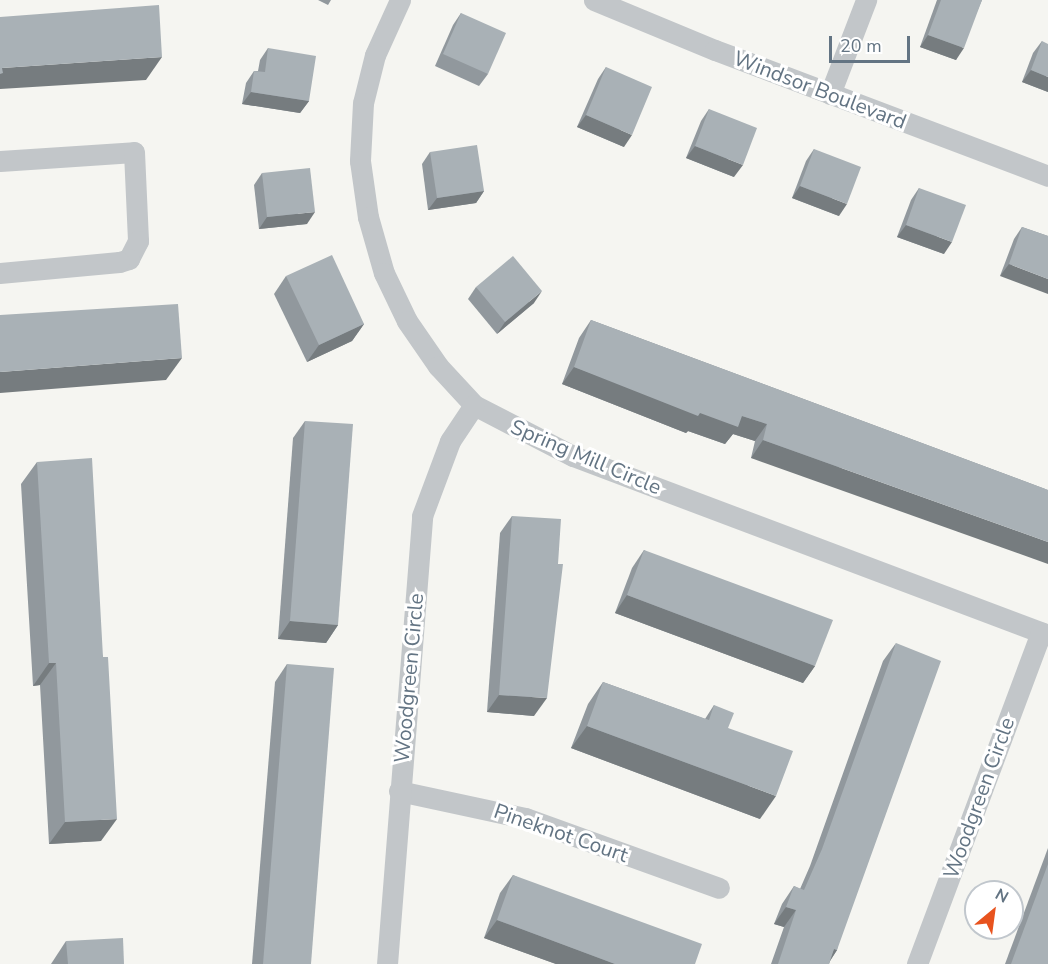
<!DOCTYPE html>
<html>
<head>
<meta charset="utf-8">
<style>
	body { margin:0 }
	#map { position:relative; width:1048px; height:964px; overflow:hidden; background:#f5f5f1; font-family:"Nunito Sans",sans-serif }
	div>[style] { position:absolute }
	.street>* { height:21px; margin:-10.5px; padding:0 10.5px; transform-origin:10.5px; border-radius:10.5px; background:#c2c6c9 }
	.wall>* { inset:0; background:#91989d }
	.shaded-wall>* { inset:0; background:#767c7f }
	.building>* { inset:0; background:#a9b1b6 }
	span { translate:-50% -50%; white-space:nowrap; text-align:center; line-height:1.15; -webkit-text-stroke:6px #fff; paint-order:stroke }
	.street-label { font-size:21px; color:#637483 }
	.north { position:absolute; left:964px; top:880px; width:60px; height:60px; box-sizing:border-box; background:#fff; border:2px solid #c1c7cd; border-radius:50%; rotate:29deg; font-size:16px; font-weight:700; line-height:24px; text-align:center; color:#637483 }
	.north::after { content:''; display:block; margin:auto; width:21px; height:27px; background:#e8531e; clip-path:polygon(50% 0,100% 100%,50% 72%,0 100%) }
	.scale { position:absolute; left:829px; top:36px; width:81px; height:27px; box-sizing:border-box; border:3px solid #637483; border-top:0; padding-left:8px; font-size:18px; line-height:21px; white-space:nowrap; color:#637483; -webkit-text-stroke:4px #fff; paint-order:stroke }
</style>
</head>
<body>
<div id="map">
	<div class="street">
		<div style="left:400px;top:0;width:60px;rotate:114.4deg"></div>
		<div style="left:375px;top:55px;width:49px;rotate:104deg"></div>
		<div style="left:363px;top:103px;width:58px;rotate:93deg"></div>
		<div style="left:360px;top:161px;width:57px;rotate:81.9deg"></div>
		<div style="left:368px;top:217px;width:58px;rotate:74.1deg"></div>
		<div style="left:384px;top:273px;width:53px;rotate:64.4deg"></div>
		<div style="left:407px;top:321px;width:55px;rotate:55.4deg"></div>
		<div style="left:438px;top:366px;width:53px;rotate:47.3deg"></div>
		<div style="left:474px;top:405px;width:111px;rotate:27.3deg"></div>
		<div style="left:573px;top:456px;width:508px;rotate:20.65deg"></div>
		<div style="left:594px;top:0;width:131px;rotate:22.5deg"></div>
		<div style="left:715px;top:50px;width:356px;rotate:20.7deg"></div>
		<div style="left:830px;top:94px;width:101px;rotate:-69deg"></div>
		<div style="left:0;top:161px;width:134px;rotate:-3.8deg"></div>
		<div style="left:134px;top:152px;width:89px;rotate:87.4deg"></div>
		<div style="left:138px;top:241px;width:20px;rotate:117deg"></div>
		<div style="left:129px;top:259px;width:10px;rotate:163deg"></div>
		<div style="left:119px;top:262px;width:120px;rotate:174.7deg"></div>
		<div style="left:399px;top:791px;width:129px;rotate:12.1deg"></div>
		<div style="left:525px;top:818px;width:206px;rotate:19.8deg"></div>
		<div style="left:387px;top:964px;width:449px;rotate:-85.5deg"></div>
		<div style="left:422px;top:516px;width:80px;rotate:-69.5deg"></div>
		<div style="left:450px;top:441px;width:43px;rotate:-56.3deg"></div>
		<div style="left:917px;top:964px;width:354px;rotate:-69.5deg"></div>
	</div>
	<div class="wall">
		<div style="clip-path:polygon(318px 0,331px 0,328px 5px)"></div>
		<div style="clip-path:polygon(937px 0,982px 0,956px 60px,920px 47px)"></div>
		<div style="clip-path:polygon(461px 13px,488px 74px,479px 86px,435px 66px,453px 25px)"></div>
		<div style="clip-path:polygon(1042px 41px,1048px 92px,1022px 82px,1033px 53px)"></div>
		<div style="clip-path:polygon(268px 48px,309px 101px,300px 113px,242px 104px,246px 83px,254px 71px,258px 71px,260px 60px)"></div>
		<div style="clip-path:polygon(606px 67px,624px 147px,577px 127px,598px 79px)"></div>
		<div style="clip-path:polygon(709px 109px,734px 177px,686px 158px,701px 121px)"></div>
		<div style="clip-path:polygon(814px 149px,839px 216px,792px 198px,806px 161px)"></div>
		<div style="clip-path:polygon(430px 152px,484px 191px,476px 203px,428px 210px,422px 164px)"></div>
		<div style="clip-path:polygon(262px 173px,307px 224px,259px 229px,254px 185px)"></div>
		<div style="clip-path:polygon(919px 188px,944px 254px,897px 237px,911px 200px)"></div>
		<div style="clip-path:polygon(1022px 227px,1048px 236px,1000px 276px,1014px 239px)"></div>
		<div style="clip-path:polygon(286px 276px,364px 324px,352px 341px,307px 362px,274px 294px)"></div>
		<div style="clip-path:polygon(476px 287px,534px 303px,497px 334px,468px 299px)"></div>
		<div style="clip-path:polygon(591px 320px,1048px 490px,751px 458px,755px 441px,733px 434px,725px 444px,688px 431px,686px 433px,562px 384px,579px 338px)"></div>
		<div style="clip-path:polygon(305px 421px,338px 625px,326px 643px,278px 639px,293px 438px)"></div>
		<div style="clip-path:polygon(37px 462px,103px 657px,101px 841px,49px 844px,40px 685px,33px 686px,21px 484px)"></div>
		<div style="clip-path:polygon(512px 516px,534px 716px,487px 712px,500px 533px)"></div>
		<div style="clip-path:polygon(644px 550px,815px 666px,803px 683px,615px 613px,632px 568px)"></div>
		<div style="clip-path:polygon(896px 643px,837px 950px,830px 961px,829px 964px,771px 964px,784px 927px,774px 924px,782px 904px,794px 886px,800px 889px,810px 866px,883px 661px)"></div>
		<div style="clip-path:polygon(287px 664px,311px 964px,252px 964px,275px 682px)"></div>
		<div style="clip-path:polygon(603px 682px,705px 719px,714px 705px,728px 728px,760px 819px,571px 748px,588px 704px)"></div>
		<div style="clip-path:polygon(1048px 848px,1048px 964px,1005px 964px)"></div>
		<div style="clip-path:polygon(513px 875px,695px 964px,556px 964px,484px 938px,500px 893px)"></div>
		<div style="clip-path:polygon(66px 941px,124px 964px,51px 964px)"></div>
	</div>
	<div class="shaded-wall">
		<div style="clip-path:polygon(928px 35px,964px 48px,956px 60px,920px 47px)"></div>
		<div style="clip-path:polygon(162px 57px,146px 80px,0 89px,0 71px,2px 68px)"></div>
		<div style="clip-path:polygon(1031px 70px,1048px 77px,1048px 92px,1022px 82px)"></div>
		<div style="clip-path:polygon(251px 92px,309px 101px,300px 113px,242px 104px)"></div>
		<div style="clip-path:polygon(586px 115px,632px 135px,624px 147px,577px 127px)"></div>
		<div style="clip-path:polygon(695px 146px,743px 165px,734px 177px,686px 158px)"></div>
		<div style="clip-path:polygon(800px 186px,847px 204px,839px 216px,792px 198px)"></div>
		<div style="clip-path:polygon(484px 191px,476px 203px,428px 210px,437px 198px)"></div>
		<div style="clip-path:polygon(315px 212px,307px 224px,259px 229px,267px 217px)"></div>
		<div style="clip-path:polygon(906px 225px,952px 242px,944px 254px,897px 237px)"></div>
		<div style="clip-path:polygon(1009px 264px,1048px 279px,1048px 294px,1000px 276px)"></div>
		<div style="clip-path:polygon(542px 291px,534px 303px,497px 334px,505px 322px)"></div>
		<div style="clip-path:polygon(364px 324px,352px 341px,307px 362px,319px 345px)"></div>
		<div style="clip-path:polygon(182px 358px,166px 380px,0 393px,0 372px)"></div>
		<div style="clip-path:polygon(574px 367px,700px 413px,742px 416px,767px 424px,755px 441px,733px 434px,725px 444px,688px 431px,686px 433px,562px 384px)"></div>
		<div style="clip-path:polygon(763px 440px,1048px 542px,1048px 564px,751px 458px)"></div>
		<div style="clip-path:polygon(627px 595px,815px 666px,803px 683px,615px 613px)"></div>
		<div style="clip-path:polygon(290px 621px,338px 625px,326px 643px,278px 639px)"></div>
		<div style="clip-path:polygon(49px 663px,56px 663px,40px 685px,33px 686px)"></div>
		<div style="clip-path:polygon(499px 695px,547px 698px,534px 716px,487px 712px)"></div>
		<div style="clip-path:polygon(587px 726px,776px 796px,760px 819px,571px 748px)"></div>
		<div style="clip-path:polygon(117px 819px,101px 841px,49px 844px,65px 822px)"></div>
		<div style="clip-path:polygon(786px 907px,796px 910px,784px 927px,774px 924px)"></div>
		<div style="clip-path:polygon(497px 920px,615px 964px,556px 964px,484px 938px)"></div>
		<div style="clip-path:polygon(834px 949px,837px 950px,828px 964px)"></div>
	</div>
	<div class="building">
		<div style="clip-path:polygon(941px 0,982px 0,964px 48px,928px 35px)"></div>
		<div style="clip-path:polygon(159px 5px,162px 57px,2px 68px,3px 73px,0 74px,0 17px)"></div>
		<div style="clip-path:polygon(461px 13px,506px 33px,488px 74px,443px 54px)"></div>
		<div style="clip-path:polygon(1042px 41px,1048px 44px,1048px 77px,1031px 70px)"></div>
		<div style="clip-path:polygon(268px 48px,316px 56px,309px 101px,251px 92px,254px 71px,265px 72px)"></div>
		<div style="clip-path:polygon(606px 67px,652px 87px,632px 135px,586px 115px)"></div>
		<div style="clip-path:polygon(709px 109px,757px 128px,743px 165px,695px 146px)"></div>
		<div style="clip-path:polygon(477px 145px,484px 191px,437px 198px,430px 152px)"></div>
		<div style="clip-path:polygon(814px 149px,861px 167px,847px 204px,800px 186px)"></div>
		<div style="clip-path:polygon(310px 168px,315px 212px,267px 217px,262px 173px)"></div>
		<div style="clip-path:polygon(919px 188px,966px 205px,952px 242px,906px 225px)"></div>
		<div style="clip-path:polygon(1022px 227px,1048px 236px,1048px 279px,1009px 264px)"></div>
		<div style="clip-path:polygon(332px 255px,364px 324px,319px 345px,286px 276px)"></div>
		<div style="clip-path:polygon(513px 256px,542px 291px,505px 322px,476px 287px)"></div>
		<div style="clip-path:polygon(178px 304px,182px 358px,0 372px,0 315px)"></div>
		<div style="clip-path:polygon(591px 320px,1048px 490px,1048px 542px,763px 440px,767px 424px,742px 416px,738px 427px,700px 413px,698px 416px,574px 367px)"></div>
		<div style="clip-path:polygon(305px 421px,353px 424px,338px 625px,290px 621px)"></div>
		<div style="clip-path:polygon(92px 458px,103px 657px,108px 657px,117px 819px,65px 822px,56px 663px,49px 663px,37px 462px)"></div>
		<div style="clip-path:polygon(512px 516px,561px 519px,558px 564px,563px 564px,547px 698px,499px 695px)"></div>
		<div style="clip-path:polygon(644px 550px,833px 620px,815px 666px,627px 595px)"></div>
		<div style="clip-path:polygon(896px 643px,941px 661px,837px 950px,834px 949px,829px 964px,778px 964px,796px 910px,786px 907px,794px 886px,804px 890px,822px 849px)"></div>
		<div style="clip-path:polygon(287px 664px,334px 668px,311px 964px,263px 964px)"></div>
		<div style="clip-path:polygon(603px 682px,709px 720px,714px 705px,734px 713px,728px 728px,793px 751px,776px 796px,587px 726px)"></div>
		<div style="clip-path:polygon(1048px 864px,1048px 964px,1011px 964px)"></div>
		<div style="clip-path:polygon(513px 875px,702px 944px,695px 964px,615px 964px,497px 920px)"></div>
		<div style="clip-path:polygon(123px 938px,124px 964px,68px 964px,66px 941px)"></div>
	</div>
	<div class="street-label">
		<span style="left:820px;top:90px;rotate:21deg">Windsor Boulevard</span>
		<span style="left:586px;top:457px;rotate:23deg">Spring Mill Circle</span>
		<span style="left:409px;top:678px;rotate:-85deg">Woodgreen Circle</span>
		<span style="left:979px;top:798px;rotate:-70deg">Woodgreen Circle</span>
		<span style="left:561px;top:833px;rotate:19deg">Pineknot Court</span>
	</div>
	<div class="north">N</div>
	<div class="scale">20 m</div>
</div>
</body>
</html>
